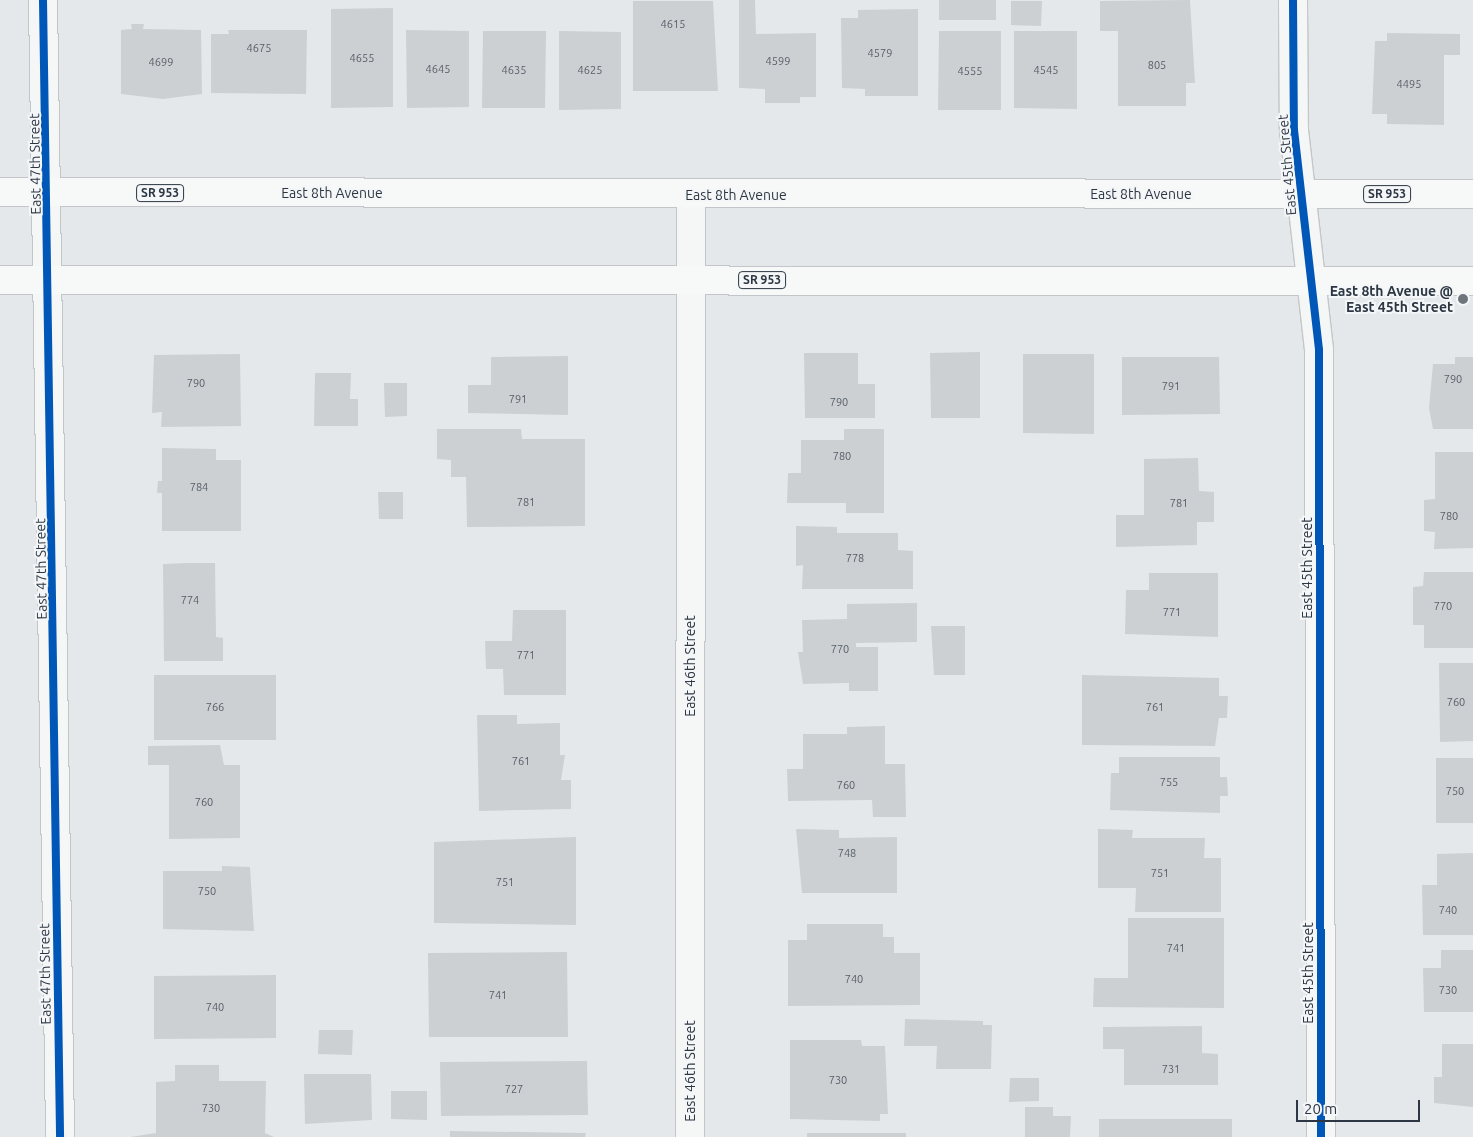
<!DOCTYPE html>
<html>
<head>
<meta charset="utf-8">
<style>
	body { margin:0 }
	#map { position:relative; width:1473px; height:1137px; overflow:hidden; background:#e5e8ea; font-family:Ubuntu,sans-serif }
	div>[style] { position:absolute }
	.building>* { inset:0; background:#cdd0d2 }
	.roads { filter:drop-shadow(1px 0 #c3c6c8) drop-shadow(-1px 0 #c3c6c8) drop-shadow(0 1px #c3c6c8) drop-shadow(0 -1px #c3c6c8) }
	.minor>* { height:28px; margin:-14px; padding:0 14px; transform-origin:14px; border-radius:14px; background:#f5f6f6 }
	.major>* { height:28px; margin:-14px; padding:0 14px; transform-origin:14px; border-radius:14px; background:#f7f8f8 }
	.cycleway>* { height:8px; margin:-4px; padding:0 4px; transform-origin:4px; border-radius:4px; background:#0057b8 }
	.dots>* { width:14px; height:14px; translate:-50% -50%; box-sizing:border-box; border:2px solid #f4f6f8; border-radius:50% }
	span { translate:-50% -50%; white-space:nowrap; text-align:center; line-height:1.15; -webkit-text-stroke:4px #f4f6f8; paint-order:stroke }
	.number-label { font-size:11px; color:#555e68 }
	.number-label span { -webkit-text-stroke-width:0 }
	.shield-label span { padding:1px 4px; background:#f4f6f8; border:1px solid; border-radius:4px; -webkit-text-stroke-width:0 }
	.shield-label { font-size:12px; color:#2c3743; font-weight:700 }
	.street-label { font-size:14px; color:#2c3743 }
	.poi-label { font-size:14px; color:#2c3743; font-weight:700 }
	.right { translate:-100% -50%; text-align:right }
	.scale { position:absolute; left:1296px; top:1100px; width:124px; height:22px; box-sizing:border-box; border:2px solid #2c3743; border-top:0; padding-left:6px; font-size:15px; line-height:18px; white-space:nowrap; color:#2c3743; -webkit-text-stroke:4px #f4f6f8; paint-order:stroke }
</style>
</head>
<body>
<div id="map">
	<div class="building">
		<div style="clip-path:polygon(739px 0,755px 0,756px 34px,816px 33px,816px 97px,800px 97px,800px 103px,765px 103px,765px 89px,739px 88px)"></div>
		<div style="clip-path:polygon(939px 0,996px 0,996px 20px,939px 20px)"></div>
		<div style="clip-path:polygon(1190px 0,1195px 83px,1186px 83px,1186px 106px,1118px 106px,1118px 31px,1100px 31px,1100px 1px)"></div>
		<div style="clip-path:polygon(633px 1px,713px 1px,718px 91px,633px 91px)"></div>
		<div style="clip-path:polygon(1011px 1px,1042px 1px,1041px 26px,1011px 25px)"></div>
		<div style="clip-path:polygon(393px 8px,393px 107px,331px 108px,331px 9px)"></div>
		<div style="clip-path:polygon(918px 9px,918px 96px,865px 96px,865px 89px,842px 88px,841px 18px,858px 18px,858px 10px)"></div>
		<div style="clip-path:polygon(131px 24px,144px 24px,143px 29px,201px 30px,202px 94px,163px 99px,121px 94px,121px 30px,132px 29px)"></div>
		<div style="clip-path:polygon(228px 30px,307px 30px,306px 94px,211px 93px,211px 34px,229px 34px)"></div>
		<div style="clip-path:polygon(406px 30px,469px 31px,469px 107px,407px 108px)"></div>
		<div style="clip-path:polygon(483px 31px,546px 31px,545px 108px,482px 108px)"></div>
		<div style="clip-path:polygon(559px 31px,621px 32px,621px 109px,559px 110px)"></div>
		<div style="clip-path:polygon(939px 31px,1001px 31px,1001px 110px,938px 110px)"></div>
		<div style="clip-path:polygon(1014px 31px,1077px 31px,1077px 109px,1014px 108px)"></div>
		<div style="clip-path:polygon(1387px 33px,1460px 34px,1460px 55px,1444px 55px,1444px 125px,1387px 124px,1387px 114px,1372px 114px,1375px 41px,1387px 41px)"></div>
		<div style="clip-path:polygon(980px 352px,980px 418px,931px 418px,930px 353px)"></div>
		<div style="clip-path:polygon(804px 353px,858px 353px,858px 384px,875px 384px,875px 418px,805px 418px)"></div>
		<div style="clip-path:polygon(240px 354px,241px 426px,161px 427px,162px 412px,152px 413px,154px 355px)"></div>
		<div style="clip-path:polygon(1023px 354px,1094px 354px,1094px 434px,1023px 433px)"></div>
		<div style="clip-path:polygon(568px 356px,568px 415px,468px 413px,468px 385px,491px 385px,491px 357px)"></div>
		<div style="clip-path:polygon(1122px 357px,1219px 357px,1220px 414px,1122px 415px)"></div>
		<div style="clip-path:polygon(1455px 357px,1473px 357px,1473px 429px,1433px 429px,1429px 408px,1433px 364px,1455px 364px)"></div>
		<div style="clip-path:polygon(315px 373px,351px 373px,350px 399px,358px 399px,358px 426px,314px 426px)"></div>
		<div style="clip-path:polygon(384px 383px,407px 383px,407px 416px,385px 417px)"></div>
		<div style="clip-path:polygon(437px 429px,521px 429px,522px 439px,585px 439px,585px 526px,467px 527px,466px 477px,451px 477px,451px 460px,437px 459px)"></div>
		<div style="clip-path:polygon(844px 429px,884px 429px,884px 513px,846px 513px,846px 503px,787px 503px,788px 473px,801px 473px,801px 440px,844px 440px)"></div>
		<div style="clip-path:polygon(162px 448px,216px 449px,216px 460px,241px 460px,241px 531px,162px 531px,162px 493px,157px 493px,158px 481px,162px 481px)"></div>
		<div style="clip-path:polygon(1435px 452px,1473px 452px,1473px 548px,1434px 549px,1435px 532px,1424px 531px,1424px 500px,1435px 499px)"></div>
		<div style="clip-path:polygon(1198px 458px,1199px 491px,1214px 492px,1214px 522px,1197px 522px,1197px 545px,1116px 547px,1116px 515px,1144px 515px,1144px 459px)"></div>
		<div style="clip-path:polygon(378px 492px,403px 492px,403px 519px,379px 519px)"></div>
		<div style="clip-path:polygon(796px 526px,837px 527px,837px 533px,898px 533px,898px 550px,913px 551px,913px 589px,802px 589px,803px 565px,796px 566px)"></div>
		<div style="clip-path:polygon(189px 563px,215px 563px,216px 637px,223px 638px,223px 661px,164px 661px,163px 564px)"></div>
		<div style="clip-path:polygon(1424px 572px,1473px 572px,1473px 648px,1424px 648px,1424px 625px,1413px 625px,1413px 587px,1423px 586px)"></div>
		<div style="clip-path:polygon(1149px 573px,1218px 573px,1218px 637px,1125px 634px,1126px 590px,1149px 590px)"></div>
		<div style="clip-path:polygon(917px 603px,917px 642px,856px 643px,856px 647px,878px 647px,878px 691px,849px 691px,849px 683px,803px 684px,798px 652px,803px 652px,802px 620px,847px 619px,847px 604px)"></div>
		<div style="clip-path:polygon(513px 610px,566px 610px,566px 695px,504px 695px,503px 669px,486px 669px,485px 641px,512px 641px)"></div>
		<div style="clip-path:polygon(931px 626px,965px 626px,965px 675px,934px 675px)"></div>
		<div style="clip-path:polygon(1439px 663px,1473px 663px,1473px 741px,1440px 742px)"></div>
		<div style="clip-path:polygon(154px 675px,276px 675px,276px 740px,154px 740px)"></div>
		<div style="clip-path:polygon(1082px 675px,1219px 678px,1219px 696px,1228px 696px,1227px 718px,1219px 718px,1215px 746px,1082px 745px)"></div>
		<div style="clip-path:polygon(477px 715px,517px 715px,517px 724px,560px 723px,560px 755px,565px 755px,561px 780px,571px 780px,571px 809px,479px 811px)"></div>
		<div style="clip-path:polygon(885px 726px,885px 764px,905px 764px,906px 817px,873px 817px,872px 800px,788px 801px,787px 769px,803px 769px,803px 734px,847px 734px,847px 727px)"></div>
		<div style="clip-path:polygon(220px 745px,224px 765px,240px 765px,240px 838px,169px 839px,169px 765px,148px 765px,148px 746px)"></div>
		<div style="clip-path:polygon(1119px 757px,1220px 757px,1220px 777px,1227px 777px,1228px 796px,1220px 796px,1220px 813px,1110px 810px,1111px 773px,1119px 773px)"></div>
		<div style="clip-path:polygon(1436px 758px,1473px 758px,1473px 823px,1436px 823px)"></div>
		<div style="clip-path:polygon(796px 829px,839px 830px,839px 838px,897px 837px,897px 893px,802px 893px)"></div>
		<div style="clip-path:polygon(1098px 829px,1133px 830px,1132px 838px,1205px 838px,1204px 858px,1221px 858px,1221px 912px,1135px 912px,1136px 888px,1098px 888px)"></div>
		<div style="clip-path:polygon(576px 837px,576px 925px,434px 923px,434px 842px)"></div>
		<div style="clip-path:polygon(1473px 853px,1473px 935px,1423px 935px,1422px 885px,1437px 885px,1437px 854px)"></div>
		<div style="clip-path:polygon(222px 866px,250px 867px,254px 931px,163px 929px,163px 871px,222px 871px)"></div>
		<div style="clip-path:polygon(1128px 918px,1224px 918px,1224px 1008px,1093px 1007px,1094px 978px,1128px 978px)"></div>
		<div style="clip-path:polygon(807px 924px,883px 924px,883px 937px,894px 937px,894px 953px,920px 953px,920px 1005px,788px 1006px,788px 940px,807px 940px)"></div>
		<div style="clip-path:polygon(1441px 950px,1473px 950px,1473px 1012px,1424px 1012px,1423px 968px,1441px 968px)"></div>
		<div style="clip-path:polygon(567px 952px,568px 1037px,429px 1037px,428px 953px)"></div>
		<div style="clip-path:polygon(276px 975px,276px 1038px,154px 1039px,154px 976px)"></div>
		<div style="clip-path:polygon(905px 1019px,983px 1021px,983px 1025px,992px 1025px,991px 1069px,936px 1069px,937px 1046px,904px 1046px)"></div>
		<div style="clip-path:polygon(1202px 1026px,1202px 1053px,1218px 1054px,1218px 1085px,1124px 1085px,1124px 1049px,1103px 1049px,1103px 1027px)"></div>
		<div style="clip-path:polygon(319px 1030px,353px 1030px,352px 1055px,318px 1054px)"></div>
		<div style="clip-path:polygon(790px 1040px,861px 1040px,862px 1046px,885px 1046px,888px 1114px,880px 1114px,880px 1121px,790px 1119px)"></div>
		<div style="clip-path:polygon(1442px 1044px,1473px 1044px,1473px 1107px,1434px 1103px,1434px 1077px,1442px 1077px)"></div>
		<div style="clip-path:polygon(587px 1061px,588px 1115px,441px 1116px,440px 1062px)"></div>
		<div style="clip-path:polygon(175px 1065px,219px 1065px,219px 1081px,266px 1081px,265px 1133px,274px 1137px,130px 1137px,156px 1133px,156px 1082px,175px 1081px)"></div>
		<div style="clip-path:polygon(304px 1074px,371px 1074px,372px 1120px,305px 1124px)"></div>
		<div style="clip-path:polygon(1010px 1078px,1039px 1078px,1039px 1101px,1009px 1102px)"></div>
		<div style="clip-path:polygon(391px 1091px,427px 1091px,427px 1120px,391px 1119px)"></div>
		<div style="clip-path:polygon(1025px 1107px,1053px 1107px,1053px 1116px,1071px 1116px,1070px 1137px,1025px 1137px)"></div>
		<div style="clip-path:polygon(1099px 1119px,1232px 1119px,1232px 1137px,1099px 1137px)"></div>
		<div style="clip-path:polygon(450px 1131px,586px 1133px,585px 1137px,450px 1137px)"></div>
		<div style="clip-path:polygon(807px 1133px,906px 1133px,906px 1137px,807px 1137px)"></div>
	</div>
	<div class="roads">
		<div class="minor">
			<div style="left:43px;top:0;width:1137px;rotate:89.14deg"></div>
			<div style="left:1293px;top:0;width:130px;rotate:89.6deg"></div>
			<div style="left:1294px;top:130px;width:221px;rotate:83.5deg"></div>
			<div style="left:1319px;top:350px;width:787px;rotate:89.85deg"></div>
			<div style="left:690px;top:1137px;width:942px;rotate:-89.94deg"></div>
		</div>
		<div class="major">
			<div style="left:0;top:192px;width:1473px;rotate:0.08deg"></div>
			<div style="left:0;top:280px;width:1473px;rotate:0.04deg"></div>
		</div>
	</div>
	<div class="cycleway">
		<div style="left:43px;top:0;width:1137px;rotate:89.14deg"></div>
		<div style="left:1293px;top:0;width:130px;rotate:89.6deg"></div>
		<div style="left:1294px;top:130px;width:221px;rotate:83.5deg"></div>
		<div style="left:1319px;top:350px;width:787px;rotate:89.85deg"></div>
	</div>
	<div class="dots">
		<div style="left:1463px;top:299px;background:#6d757d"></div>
	</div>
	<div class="number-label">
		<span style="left:673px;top:24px">4615</span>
		<span style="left:259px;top:48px">4675</span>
		<span style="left:880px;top:53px">4579</span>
		<span style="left:362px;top:58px">4655</span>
		<span style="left:778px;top:61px">4599</span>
		<span style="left:161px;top:62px">4699</span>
		<span style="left:1157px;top:65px">805</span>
		<span style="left:438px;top:69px">4645</span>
		<span style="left:514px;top:70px">4635</span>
		<span style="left:590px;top:70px">4625</span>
		<span style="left:1046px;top:70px">4545</span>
		<span style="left:970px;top:71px">4555</span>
		<span style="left:1409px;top:84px">4495</span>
		<span style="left:1453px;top:379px">790</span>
		<span style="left:196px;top:383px">790</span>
		<span style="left:1171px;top:386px">791</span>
		<span style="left:518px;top:399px">791</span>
		<span style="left:839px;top:402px">790</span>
		<span style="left:842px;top:456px">780</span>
		<span style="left:199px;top:487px">784</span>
		<span style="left:526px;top:502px">781</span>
		<span style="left:1179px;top:503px">781</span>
		<span style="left:1449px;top:516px">780</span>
		<span style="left:855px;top:558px">778</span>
		<span style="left:190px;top:600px">774</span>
		<span style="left:1443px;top:606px">770</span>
		<span style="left:1172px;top:612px">771</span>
		<span style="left:840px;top:649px">770</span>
		<span style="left:526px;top:655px">771</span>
		<span style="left:1456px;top:702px">760</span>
		<span style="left:215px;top:707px">766</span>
		<span style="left:1155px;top:707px">761</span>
		<span style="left:521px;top:761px">761</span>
		<span style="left:1169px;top:782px">755</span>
		<span style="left:846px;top:785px">760</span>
		<span style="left:1455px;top:791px">750</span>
		<span style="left:204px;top:802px">760</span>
		<span style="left:847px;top:853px">748</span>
		<span style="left:1160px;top:873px">751</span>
		<span style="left:505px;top:882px">751</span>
		<span style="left:207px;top:891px">750</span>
		<span style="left:1448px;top:910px">740</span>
		<span style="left:1176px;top:948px">741</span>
		<span style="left:854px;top:979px">740</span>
		<span style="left:1448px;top:990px">730</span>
		<span style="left:498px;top:995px">741</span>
		<span style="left:215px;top:1007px">740</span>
		<span style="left:1171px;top:1069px">731</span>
		<span style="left:838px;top:1080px">730</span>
		<span style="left:514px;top:1089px">727</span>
		<span style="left:211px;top:1108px">730</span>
	</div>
	<div class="shield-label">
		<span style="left:160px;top:193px">SR 953</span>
		<span style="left:1387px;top:194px">SR 953</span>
		<span style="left:762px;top:280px">SR 953</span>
	</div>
	<div class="street-label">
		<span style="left:35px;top:164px;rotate:-91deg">East 47th Street</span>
		<span style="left:1287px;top:165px;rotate:-95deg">East 45th Street</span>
		<span style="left:332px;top:193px">East 8th Avenue</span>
		<span style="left:1141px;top:194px">East 8th Avenue</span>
		<span style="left:736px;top:195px">East 8th Avenue</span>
		<span style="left:1307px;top:568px;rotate:-90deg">East 45th Street</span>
		<span style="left:41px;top:569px;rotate:-91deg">East 47th Street</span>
		<span style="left:690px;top:666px;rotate:-90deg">East 46th Street</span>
		<span style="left:1308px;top:973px;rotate:-90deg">East 45th Street</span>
		<span style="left:45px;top:974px;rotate:-91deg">East 47th Street</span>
		<span style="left:690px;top:1071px;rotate:-90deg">East 46th Street</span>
	</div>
	<div class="poi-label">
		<span class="right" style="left:1453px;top:299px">East 8th Avenue @<br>East 45th Street</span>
	</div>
	<div class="scale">20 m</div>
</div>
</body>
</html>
